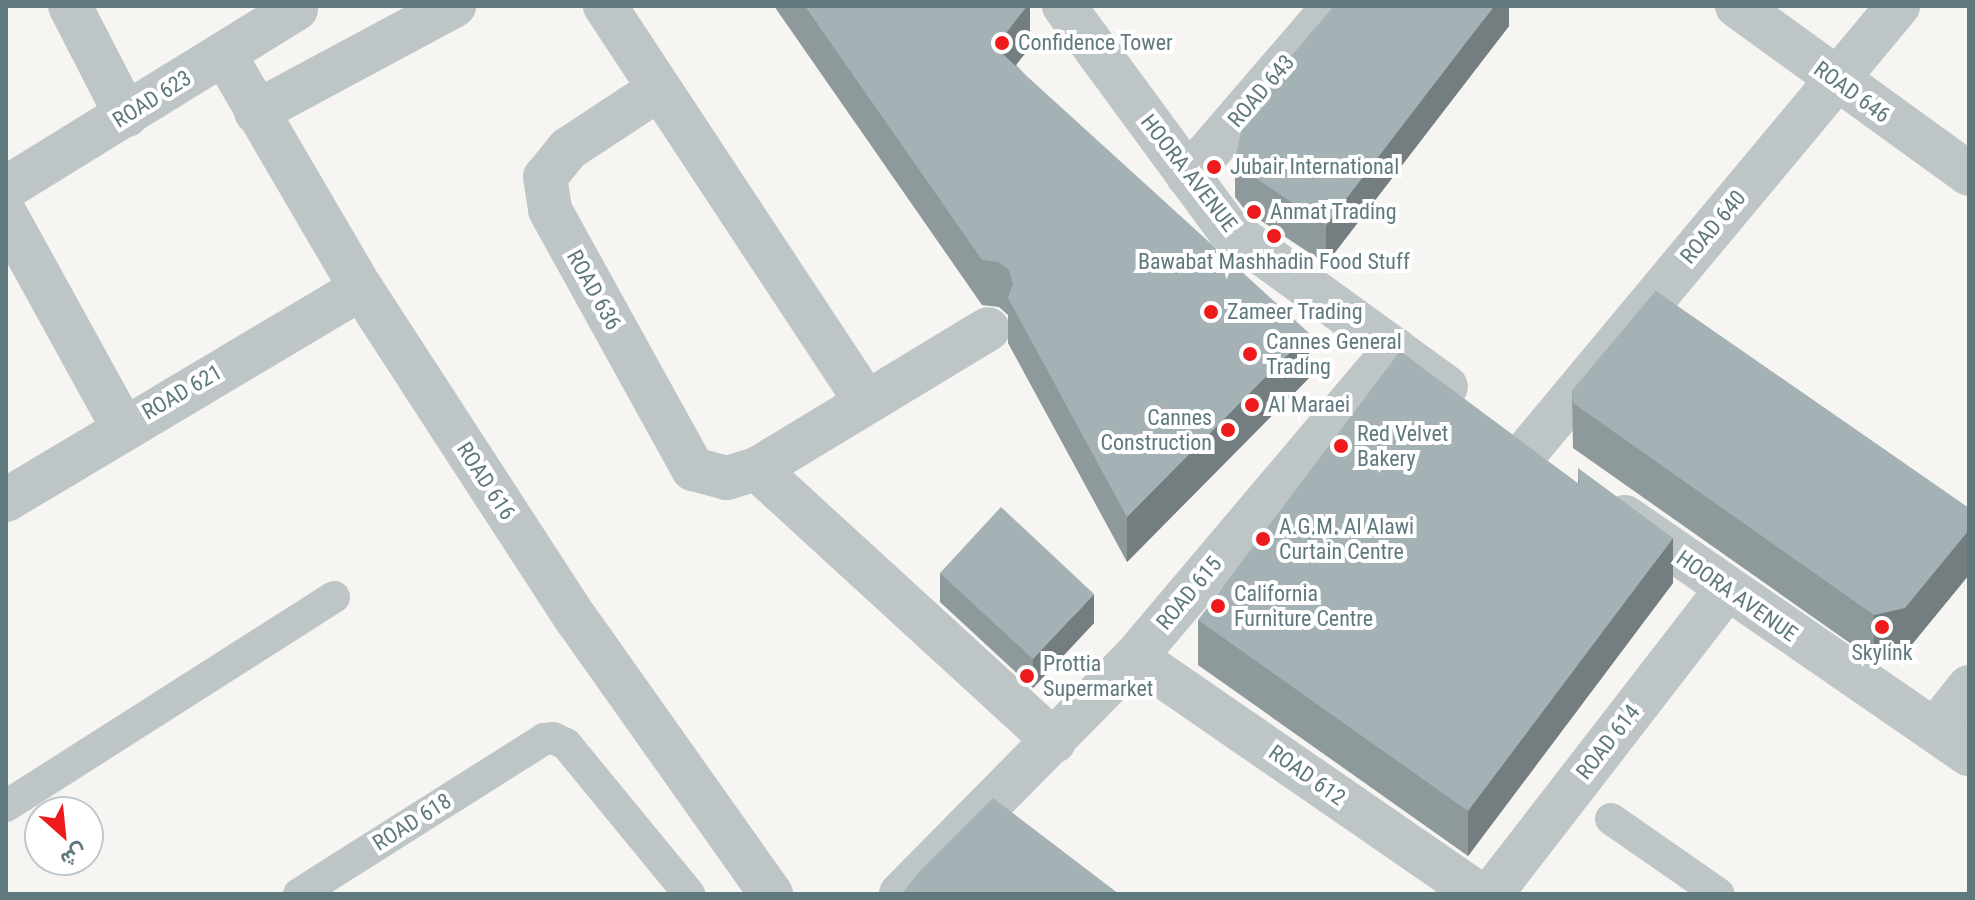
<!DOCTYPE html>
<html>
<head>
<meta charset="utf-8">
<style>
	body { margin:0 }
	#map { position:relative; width:1975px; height:900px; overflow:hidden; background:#f6f5f2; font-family:"Roboto Condensed",Vazirmatn,sans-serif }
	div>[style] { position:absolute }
	.service>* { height:32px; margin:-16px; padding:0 16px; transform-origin:16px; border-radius:16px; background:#bec5c7 }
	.minor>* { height:44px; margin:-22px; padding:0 22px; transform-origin:22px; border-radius:22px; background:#bec5c7 }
	.tertiary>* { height:44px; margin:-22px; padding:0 22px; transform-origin:22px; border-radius:22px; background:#bec5c7 }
	.wall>* { inset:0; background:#8e999c }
	.shaded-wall>* { inset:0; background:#747d7f }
	.building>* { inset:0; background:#a5b2b5 }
	.dots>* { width:22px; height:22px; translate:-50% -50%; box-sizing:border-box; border:4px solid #fff; border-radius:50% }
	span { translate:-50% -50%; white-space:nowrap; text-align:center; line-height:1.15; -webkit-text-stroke:8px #fff; paint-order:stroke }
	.poi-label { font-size:22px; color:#5f797f }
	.left { translate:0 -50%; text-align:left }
	.right { translate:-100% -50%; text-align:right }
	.street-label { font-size:22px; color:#5f797f }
	.frame { position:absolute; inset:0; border:8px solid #5f797f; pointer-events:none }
	.north { position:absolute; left:24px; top:796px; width:80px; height:80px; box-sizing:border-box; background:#fff; border:2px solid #bfc9cc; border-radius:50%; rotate:153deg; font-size:22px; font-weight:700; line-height:32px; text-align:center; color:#5f797f }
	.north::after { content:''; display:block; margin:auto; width:28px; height:36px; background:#ee1a1b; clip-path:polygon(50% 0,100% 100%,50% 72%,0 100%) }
</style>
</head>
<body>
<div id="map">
	<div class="service">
		<div style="left:6px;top:806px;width:389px;rotate:-32.5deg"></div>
		<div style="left:1611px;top:819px;width:131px;rotate:34.8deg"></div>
		<div style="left:299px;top:894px;width:290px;rotate:-32.3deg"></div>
		<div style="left:544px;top:739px;width:9px;rotate:-6deg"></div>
		<div style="left:553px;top:738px;width:14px;rotate:25deg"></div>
		<div style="left:566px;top:744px;width:194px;rotate:50.6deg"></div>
	</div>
	<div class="minor">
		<div style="left:70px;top:6px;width:123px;rotate:62.8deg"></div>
		<div style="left:605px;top:6px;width:474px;rotate:56.6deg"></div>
		<div style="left:1737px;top:6px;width:286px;rotate:35.9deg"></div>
		<div style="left:224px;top:54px;width:271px;rotate:59.7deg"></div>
		<div style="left:361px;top:288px;width:396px;rotate:57deg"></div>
		<div style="left:577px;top:620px;width:336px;rotate:54.7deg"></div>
		<div style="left:659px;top:89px;width:109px;rotate:146.6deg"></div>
		<div style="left:568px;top:149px;width:36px;rotate:129deg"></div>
		<div style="left:545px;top:177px;width:33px;rotate:81deg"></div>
		<div style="left:550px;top:210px;width:296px;rotate:61.1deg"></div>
		<div style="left:693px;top:469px;width:35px;rotate:15deg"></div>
		<div style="left:727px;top:478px;width:31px;rotate:-17deg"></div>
		<div style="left:757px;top:469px;width:270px;rotate:-31.2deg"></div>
		<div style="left:256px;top:112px;width:225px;rotate:-28.2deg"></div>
		<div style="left:1188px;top:176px;width:224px;rotate:-49.3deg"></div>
		<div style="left:6px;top:188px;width:341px;rotate:-31.7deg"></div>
		<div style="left:6px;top:215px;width:241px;rotate:61.2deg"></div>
		<div style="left:1529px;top:449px;width:577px;rotate:-50.21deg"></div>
		<div style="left:757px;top:469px;width:403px;rotate:42.5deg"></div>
		<div style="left:6px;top:500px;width:413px;rotate:-30.8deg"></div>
		<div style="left:1135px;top:657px;width:418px;rotate:34.6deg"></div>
		<div style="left:1935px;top:730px;width:55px;rotate:-51.7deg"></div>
		<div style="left:901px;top:894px;width:333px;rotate:-45.4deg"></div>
		<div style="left:1135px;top:657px;width:403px;rotate:-49.8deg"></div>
		<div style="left:1491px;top:894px;width:384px;rotate:-52.3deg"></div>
	</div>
	<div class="tertiary">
		<div style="left:1064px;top:6px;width:277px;rotate:53.7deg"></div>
		<div style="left:1228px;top:229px;width:269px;rotate:35.9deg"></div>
		<div style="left:1625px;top:517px;width:418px;rotate:34.6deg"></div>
	</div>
	<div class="wall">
		<div style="clip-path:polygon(774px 6px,1030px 6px,1030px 47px,1016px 65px,1309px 378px,1127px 562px,1008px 343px,1008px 315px,999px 307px,982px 305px)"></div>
		<div style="clip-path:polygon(1509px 6px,1509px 26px,1326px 264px,1245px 210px,1235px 197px,1235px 158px)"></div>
		<div style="clip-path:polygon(1656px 291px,1905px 653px,1874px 660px,1573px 448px,1572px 391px)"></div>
		<div style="clip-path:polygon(1578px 468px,1673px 583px,1468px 856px,1198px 665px,1198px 620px,1578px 483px)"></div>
		<div style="clip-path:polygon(940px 573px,1094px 623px,1033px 688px,940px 602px)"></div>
	</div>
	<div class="shaded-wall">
		<div style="clip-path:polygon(1027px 6px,1030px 6px,1030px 47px,995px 92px,995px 47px)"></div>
		<div style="clip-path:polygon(1494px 6px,1509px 6px,1509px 26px,1326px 264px,1326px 225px)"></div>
		<div style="clip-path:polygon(1309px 333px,1309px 378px,1127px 562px,1127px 517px)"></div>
		<div style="clip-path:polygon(1969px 530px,1969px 575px,1905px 653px,1874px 660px,1874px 615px)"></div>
		<div style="clip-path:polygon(1673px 538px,1673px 583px,1468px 856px,1468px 811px)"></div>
		<div style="clip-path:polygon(1094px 594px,1094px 623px,1033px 688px,1033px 659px)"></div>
	</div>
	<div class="building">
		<div style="clip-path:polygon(805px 6px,1027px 6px,995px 47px,1309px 333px,1127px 517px,1008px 298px,1013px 284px,1009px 270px,999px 262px,982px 260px)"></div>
		<div style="clip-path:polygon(1334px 6px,1494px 6px,1326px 225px,1245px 171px,1235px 158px,1247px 107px)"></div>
		<div style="clip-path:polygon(1656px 291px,1969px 508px,1969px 530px,1905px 608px,1874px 615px,1573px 403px,1572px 391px)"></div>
		<div style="clip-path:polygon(1400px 351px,1579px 484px,1578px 468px,1673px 538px,1468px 811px,1198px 620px)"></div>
		<div style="clip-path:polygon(1001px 507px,1094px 594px,1033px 659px,940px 573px)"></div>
		<div style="clip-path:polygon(993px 798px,1119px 894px,902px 894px,919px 872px)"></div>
	</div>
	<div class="dots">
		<div style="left:1002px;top:43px;background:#ee1a1b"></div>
		<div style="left:1214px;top:167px;background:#ee1a1b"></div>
		<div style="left:1254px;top:212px;background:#ee1a1b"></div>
		<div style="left:1274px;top:236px;background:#ee1a1b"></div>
		<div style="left:1211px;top:312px;background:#ee1a1b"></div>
		<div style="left:1250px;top:354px;background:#ee1a1b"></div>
		<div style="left:1252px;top:405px;background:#ee1a1b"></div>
		<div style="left:1228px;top:430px;background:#ee1a1b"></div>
		<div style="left:1341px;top:446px;background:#ee1a1b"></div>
		<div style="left:1263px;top:539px;background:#ee1a1b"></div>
		<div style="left:1218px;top:606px;background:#ee1a1b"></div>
		<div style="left:1882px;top:627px;background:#ee1a1b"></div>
		<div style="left:1027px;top:676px;background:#ee1a1b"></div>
	</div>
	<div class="poi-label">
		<span class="left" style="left:1018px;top:43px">Confidence Tower</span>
		<span class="left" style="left:1230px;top:167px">Jubair International</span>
		<span class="left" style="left:1270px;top:212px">Anmat Trading</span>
		<span style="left:1274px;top:262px">Bawabat Mashhadin Food Stuff</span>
		<span class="left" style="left:1227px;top:312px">Zameer Trading</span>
		<span class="left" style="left:1266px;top:354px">Cannes General<br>Trading</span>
		<span class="left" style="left:1268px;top:405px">Al Maraei</span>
		<span class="right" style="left:1212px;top:430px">Cannes<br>Construction</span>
		<span class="left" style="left:1357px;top:446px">Red Velvet<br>Bakery</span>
		<span class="left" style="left:1279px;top:539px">A.G.M. Al Alawi<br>Curtain Centre</span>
		<span class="left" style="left:1234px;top:606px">California<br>Furniture Centre</span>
		<span style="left:1882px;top:653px">Skylink</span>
		<span class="left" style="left:1043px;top:676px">Prottia<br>Supermarket</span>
	</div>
	<div class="street-label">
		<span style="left:1261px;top:91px;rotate:-49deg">ROAD 643</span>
		<span style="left:1852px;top:92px;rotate:36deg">ROAD 646</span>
		<span style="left:152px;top:99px;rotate:-32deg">ROAD 623</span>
		<span style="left:1189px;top:173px;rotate:52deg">HOORA AVENUE</span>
		<span style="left:1713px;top:227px;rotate:-50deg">ROAD 640</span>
		<span style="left:594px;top:290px;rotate:61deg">ROAD 636</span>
		<span style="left:182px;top:392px;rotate:-30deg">ROAD 621</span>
		<span style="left:486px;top:481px;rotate:57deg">ROAD 616</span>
		<span style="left:1189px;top:593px;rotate:-50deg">ROAD 615</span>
		<span style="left:1737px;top:596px;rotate:35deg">HOORA AVENUE</span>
		<span style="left:1608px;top:742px;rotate:-52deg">ROAD 614</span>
		<span style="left:1307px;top:775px;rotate:35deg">ROAD 612</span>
		<span style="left:412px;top:822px;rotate:-32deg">ROAD 618</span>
	</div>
	<div class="frame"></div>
	<div class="north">ش</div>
</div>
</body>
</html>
